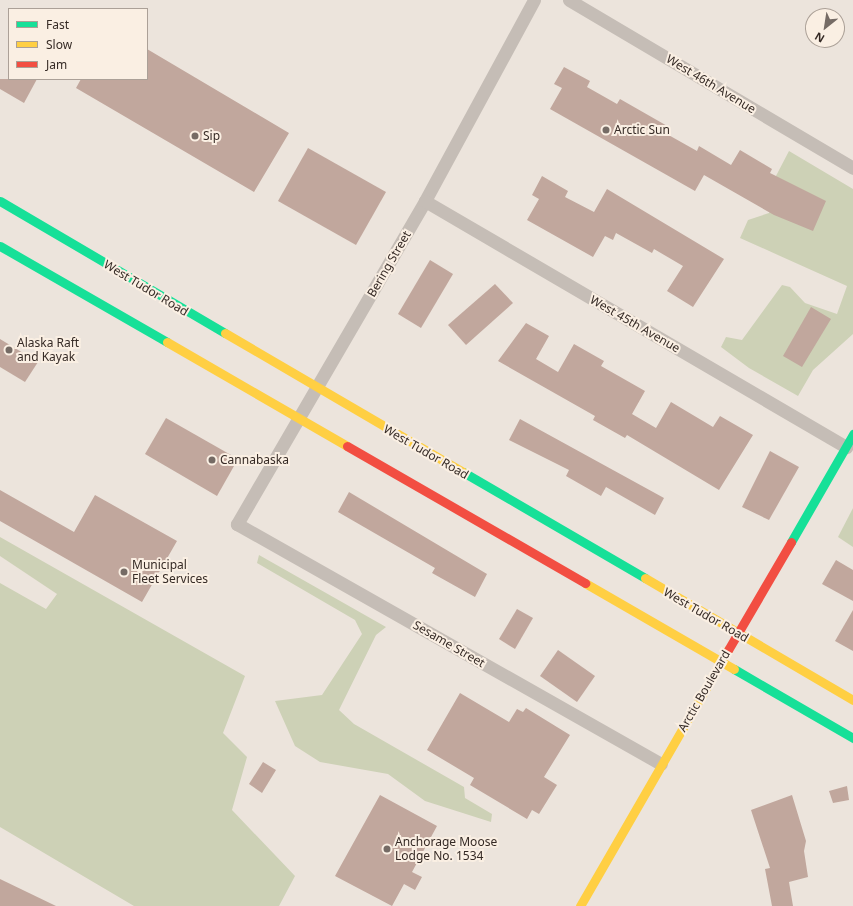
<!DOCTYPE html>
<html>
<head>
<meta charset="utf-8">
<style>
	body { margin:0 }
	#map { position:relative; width:853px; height:906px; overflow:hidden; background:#ece4dc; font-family:"Noto Sans",sans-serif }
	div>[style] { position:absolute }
	.green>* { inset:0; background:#cdd1b6 }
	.building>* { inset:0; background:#c1a79d }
	.street>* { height:13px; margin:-6.5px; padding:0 6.5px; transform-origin:6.5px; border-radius:6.5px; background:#c5bdb6 }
	.fast>* { height:9px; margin:-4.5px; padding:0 4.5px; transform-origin:4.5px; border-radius:4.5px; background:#16e098 }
	.slow>* { height:9px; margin:-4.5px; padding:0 4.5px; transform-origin:4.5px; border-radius:4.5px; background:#ffcf43 }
	.jam>* { height:9px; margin:-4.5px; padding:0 4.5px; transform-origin:4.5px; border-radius:4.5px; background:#f24e42 }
	.dots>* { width:11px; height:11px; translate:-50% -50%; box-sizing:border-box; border:2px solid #faefe3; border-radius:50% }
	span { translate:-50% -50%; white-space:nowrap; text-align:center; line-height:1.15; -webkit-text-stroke:4px #faefe3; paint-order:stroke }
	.street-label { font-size:12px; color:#352a25 }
	.poi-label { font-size:12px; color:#352a25 }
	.left { translate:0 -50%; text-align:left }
	.legend { position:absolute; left:8px; top:8px; width:140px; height:72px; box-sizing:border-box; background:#faefe3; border:1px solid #aba097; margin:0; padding:5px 7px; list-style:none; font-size:12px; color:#352a25 }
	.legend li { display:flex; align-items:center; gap:8px; height:20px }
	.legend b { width:20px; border:1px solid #aba097 }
	.north { position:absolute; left:805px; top:8px; width:40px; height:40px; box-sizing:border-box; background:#faefe3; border:1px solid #aba097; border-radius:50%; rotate:210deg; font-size:11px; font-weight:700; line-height:16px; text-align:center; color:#352a25 }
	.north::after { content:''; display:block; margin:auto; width:14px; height:18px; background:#756b65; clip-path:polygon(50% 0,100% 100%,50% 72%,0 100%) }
</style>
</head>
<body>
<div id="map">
	<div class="green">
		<div style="clip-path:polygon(789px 151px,853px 189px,853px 334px,813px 370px,798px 396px,749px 368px,721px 347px,726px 337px,742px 340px,782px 285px,790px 287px,805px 303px,837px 314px,847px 286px,740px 238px,748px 220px,769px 213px,774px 203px,766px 195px)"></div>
		<div style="clip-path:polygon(853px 508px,853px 547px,838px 537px)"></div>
		<div style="clip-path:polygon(0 537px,245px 676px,223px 733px,247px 757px,232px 810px,295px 876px,279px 906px,134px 906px,0 827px,0 583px,46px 609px,57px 594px,0 556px)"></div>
		<div style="clip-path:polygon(259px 555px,386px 627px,376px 635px,339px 710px,354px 724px,464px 787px,465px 798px,492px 814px,491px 822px,425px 801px,388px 774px,320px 762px,295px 746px,275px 701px,322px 695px,362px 634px,355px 620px,257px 563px)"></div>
	</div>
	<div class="building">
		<div style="clip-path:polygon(147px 49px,289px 133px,254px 192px,76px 88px,81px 79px,147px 79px)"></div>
		<div style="clip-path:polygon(564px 67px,590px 81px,587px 87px,617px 104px,620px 99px,669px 127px,665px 133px,697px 151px,699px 146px,731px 165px,740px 150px,772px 169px,770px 173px,826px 201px,813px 231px,774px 215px,704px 175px,695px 191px,550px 109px,562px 88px,554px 84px)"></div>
		<div style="clip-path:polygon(0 79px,37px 79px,24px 103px,0 89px)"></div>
		<div style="clip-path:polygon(308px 148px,386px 192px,356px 245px,278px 201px)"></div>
		<div style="clip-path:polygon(542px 176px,568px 191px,565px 197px,594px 212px,607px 189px,724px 259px,693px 307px,667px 291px,683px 266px,654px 249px,652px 253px,616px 233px,613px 240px,605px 236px,593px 257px,527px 220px,539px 199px,532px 195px)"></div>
		<div style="clip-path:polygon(430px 260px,453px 274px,421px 328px,398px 314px)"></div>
		<div style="clip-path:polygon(495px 284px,513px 303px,466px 345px,448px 325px)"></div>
		<div style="clip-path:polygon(811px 307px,831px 319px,802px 367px,783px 356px)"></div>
		<div style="clip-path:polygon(526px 323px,549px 336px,536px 359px,558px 372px,574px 344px,604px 361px,601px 366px,645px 391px,632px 414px,656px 428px,671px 402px,713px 427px,720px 416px,753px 435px,719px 490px,627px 435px,625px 438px,593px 420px,595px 416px,498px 361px)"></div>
		<div style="clip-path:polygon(0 339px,38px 362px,25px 382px,0 367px)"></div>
		<div style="clip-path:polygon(166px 418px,238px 459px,217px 496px,145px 454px)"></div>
		<div style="clip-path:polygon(520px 419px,664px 498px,655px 515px,606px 487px,601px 496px,566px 476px,569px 470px,509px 440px)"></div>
		<div style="clip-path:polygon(770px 451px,799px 467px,769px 520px,742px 507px)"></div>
		<div style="clip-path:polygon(0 490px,74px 532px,95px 495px,177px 541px,142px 602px,0 521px)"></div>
		<div style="clip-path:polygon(349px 492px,487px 574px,475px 597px,432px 573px,435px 568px,338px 512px)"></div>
		<div style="clip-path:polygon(836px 560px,853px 570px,853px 601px,822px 584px)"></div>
		<div style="clip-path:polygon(517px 609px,533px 618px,515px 649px,499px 639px)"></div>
		<div style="clip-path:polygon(853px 610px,853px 651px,835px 641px)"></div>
		<div style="clip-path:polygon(558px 650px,595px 676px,577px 702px,540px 676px)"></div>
		<div style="clip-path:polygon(460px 693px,509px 722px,517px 709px,523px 712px,526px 708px,570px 735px,544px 777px,557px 785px,539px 814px,532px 810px,527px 819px,470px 785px,474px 778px,427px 750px)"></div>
		<div style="clip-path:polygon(263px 762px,276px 770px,262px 793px,249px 784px)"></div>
		<div style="clip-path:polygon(847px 786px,849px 800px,833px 803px,829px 791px)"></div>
		<div style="clip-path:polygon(380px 795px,437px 826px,412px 872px,422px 877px,415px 890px,404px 884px,392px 906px,335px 876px)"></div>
		<div style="clip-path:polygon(792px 795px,806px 841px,804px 851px,808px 877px,789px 882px,793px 906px,772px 906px,765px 869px,770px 868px,751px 810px)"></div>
		<div style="clip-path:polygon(0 879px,56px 906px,0 906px)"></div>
	</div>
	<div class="street">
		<div style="left:534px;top:0;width:229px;rotate:118.5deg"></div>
		<div style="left:425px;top:201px;width:374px;rotate:120.2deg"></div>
		<div style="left:237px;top:524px;width:487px;rotate:29.5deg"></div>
		<div style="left:569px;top:0;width:330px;rotate:30.6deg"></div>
		<div style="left:425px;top:201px;width:488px;rotate:30.3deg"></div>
	</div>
	<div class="fast">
		<div style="left:0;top:201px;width:261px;rotate:30.4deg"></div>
		<div style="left:0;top:246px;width:193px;rotate:29.9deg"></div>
		<div style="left:463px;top:472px;width:211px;rotate:30.2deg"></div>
		<div style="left:791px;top:542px;width:125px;rotate:-60.1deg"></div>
		<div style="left:734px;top:669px;width:138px;rotate:30.1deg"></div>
	</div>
	<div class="slow">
		<div style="left:225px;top:333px;width:276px;rotate:30.3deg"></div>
		<div style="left:167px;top:342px;width:208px;rotate:30deg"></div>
		<div style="left:645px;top:578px;width:241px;rotate:30.4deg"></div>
		<div style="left:585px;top:583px;width:172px;rotate:30deg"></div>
		<div style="left:580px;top:906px;width:296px;rotate:-60deg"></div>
	</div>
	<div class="jam">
		<div style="left:347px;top:446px;width:275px;rotate:29.9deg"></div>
		<div style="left:728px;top:650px;width:125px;rotate:-59.7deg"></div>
	</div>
	<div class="dots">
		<div style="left:606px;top:130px;background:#756b65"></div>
		<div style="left:195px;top:136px;background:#756b65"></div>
		<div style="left:9px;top:350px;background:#756b65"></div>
		<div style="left:212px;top:460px;background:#756b65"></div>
		<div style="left:124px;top:572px;background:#756b65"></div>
		<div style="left:387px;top:849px;background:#756b65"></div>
	</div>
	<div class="street-label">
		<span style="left:711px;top:84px;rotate:31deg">West 46th Avenue</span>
		<span style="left:389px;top:264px;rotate:-60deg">Bering Street</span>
		<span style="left:146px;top:288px;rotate:31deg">West Tudor Road</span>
		<span style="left:635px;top:324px;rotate:30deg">West 45th Avenue</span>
		<span style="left:426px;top:452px;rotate:30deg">West Tudor Road</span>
		<span style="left:706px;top:615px;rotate:30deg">West Tudor Road</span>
		<span style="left:449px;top:644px;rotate:30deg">Sesame Street</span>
		<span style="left:704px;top:691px;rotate:-60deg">Arctic Boulevard</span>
	</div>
	<div class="poi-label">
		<span class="left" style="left:614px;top:130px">Arctic Sun</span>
		<span class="left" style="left:203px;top:136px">Sip</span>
		<span class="left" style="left:17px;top:350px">Alaska Raft<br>and Kayak</span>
		<span class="left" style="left:220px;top:460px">Cannabaska</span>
		<span class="left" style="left:132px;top:572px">Municipal<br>Fleet Services</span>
		<span class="left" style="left:395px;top:849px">Anchorage Moose<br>Lodge No. 1534</span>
	</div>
	<ul class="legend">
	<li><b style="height:5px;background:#16e098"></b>Fast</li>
	<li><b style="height:5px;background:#ffcf43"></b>Slow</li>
	<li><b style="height:5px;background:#f24e42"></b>Jam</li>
	</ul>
	<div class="north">N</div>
</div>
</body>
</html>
